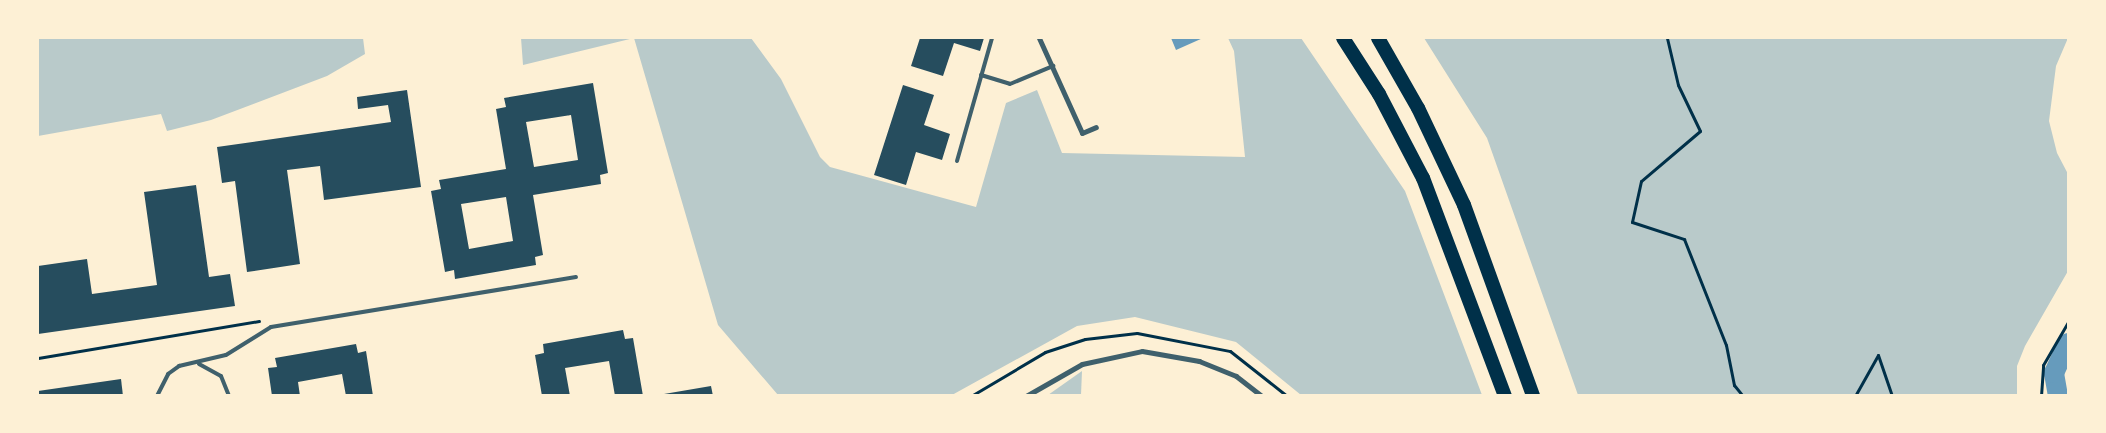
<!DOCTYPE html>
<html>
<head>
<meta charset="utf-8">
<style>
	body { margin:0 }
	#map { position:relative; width:2106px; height:433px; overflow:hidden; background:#fdf0d5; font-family:"Playfair Display",serif }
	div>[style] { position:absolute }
	.green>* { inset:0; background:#b9caca }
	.water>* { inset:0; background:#669bbc }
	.canal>* { height:20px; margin:-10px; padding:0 10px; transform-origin:10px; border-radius:10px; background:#669bbc }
	.building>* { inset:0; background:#264d5e }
	.path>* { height:3px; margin:-1.5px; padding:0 1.5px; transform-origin:1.5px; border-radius:1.5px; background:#003049 }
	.service>* { height:4px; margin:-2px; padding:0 2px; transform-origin:2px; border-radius:2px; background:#3f606c }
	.minor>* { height:5px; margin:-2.5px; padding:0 2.5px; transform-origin:2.5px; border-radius:2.5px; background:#3f606c }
	.trunk>* { height:14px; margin:-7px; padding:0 7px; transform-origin:7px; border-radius:7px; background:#003049 }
	span { translate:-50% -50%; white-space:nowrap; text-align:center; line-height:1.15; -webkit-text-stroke:4px #fdf0d5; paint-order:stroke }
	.frame { position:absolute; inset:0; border:39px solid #fdf0d5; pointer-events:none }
</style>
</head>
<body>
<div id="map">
	<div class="green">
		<div style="clip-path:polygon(38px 38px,363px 38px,365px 54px,327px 76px,211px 120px,167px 131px,161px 114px,38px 136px)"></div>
		<div style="clip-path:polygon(521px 38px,751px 38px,781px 79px,820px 157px,830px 167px,976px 207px,1006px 103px,1037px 90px,1062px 153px,1245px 157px,1234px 51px,1228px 38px,1301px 38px,1405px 191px,1482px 395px,1301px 395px,1236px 342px,1135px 317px,1077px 326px,952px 395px,778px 395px,718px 325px,634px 38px,523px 65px)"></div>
		<div style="clip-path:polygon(1424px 38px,2068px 38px,2056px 66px,2049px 121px,2057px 153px,2068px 174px,2068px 271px,2025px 346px,2017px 366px,2017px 395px,1578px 395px,1487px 138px)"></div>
		<div style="clip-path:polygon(1082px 371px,1081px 395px,1048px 395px)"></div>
	</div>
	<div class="water">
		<div style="clip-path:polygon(1171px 38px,1203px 38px,1176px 50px)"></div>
	</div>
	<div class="canal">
		<div style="left:2058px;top:396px;width:23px;rotate:-100deg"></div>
		<div style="left:2054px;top:373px;width:33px;rotate:-65deg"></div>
	</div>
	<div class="building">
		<div style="clip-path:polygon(920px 38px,984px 38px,980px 51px,954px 43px,943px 76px,911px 66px)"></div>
		<div style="clip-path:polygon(evenodd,593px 83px,608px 173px,600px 175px,601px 184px,533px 195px,543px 255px,535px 257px,536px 265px,455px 279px,454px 270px,445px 272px,431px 191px,441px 189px,439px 180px,506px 169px,496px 109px,506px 107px,504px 98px,593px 83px,571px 115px,578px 160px,534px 167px,526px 122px,571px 115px,593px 83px,506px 197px,513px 241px,469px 249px,461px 204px,506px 197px)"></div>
		<div style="clip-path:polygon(903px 85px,934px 95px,924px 125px,950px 134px,942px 160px,916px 152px,906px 185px,874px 175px)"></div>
		<div style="clip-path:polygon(407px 90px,421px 187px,324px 200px,320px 166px,287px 170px,300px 264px,247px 272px,235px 181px,222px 183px,217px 147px,391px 122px,388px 105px,358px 109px,357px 97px)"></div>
		<div style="clip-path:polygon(196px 185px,209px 277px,230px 274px,235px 306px,38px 334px,38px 266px,87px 259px,92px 294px,157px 285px,144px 192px)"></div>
		<div style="clip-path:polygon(623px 330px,625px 339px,633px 338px,643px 396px,615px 396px,609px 361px,565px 368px,570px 396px,542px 396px,535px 355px,544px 353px,543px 344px)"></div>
		<div style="clip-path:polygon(356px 344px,358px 353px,366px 351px,373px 396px,346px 396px,342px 374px,298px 382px,300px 396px,272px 396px,268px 368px,277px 367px,275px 358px)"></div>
		<div style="clip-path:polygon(121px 379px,123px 396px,38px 396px,38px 391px)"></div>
		<div style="clip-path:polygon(711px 386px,713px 396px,665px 396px,664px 394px)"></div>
	</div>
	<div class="path">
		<div style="left:1667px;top:38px;width:48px;rotate:76.8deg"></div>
		<div style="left:1678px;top:85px;width:51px;rotate:64.4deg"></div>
		<div style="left:1700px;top:131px;width:77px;rotate:139.7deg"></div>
		<div style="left:1641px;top:181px;width:42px;rotate:102.4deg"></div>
		<div style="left:1632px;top:222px;width:55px;rotate:18.1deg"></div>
		<div style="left:1684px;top:239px;width:114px;rotate:68.4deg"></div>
		<div style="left:1726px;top:345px;width:41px;rotate:78.7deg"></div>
		<div style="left:1734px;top:385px;width:14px;rotate:51deg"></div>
		<div style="left:38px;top:358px;width:224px;rotate:-9.5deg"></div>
		<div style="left:971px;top:396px;width:86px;rotate:-30.7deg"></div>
		<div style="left:1045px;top:352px;width:42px;rotate:-18deg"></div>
		<div style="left:1085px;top:339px;width:52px;rotate:-6.6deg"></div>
		<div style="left:1137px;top:333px;width:95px;rotate:11deg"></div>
		<div style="left:1230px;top:351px;width:73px;rotate:38.3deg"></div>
		<div style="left:1855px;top:396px;width:47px;rotate:-60.7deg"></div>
		<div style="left:1878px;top:355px;width:43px;rotate:71.1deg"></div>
		<div style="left:2041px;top:396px;width:31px;rotate:-86deg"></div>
		<div style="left:2043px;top:365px;width:50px;rotate:-59.8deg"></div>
	</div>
	<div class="service">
		<div style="left:981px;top:75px;width:30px;rotate:17deg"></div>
		<div style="left:1010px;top:84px;width:47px;rotate:-22.7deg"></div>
		<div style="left:957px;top:161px;width:128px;rotate:-74.1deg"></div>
		<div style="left:199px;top:364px;width:25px;rotate:29deg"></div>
		<div style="left:221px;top:376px;width:22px;rotate:68deg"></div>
		<div style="left:157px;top:396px;width:25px;rotate:-63deg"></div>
		<div style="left:168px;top:374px;width:14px;rotate:-36deg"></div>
		<div style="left:179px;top:366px;width:48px;rotate:-13.2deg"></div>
		<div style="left:226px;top:355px;width:53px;rotate:-31.9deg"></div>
		<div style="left:271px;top:327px;width:309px;rotate:-9.3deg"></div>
	</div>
	<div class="minor">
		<div style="left:1039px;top:38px;width:104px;rotate:65.6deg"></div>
		<div style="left:1082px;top:133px;width:15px;rotate:-23deg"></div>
		<div style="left:1026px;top:396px;width:64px;rotate:-29.7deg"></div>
		<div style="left:1082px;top:364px;width:61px;rotate:-12.2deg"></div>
		<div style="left:1142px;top:351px;width:58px;rotate:10deg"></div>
		<div style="left:1199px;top:361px;width:40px;rotate:22deg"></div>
		<div style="left:1236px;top:376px;width:33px;rotate:38deg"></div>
	</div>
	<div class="trunk">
		<div style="left:1343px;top:38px;width:67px;rotate:57.3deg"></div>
		<div style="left:1379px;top:94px;width:95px;rotate:62.4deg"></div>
		<div style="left:1423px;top:178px;width:233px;rotate:69.4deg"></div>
		<div style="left:1378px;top:38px;width:81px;rotate:60.3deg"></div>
		<div style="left:1418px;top:108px;width:107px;rotate:64.6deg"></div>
		<div style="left:1464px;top:205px;width:203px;rotate:70.1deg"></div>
	</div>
	<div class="frame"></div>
</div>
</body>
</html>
